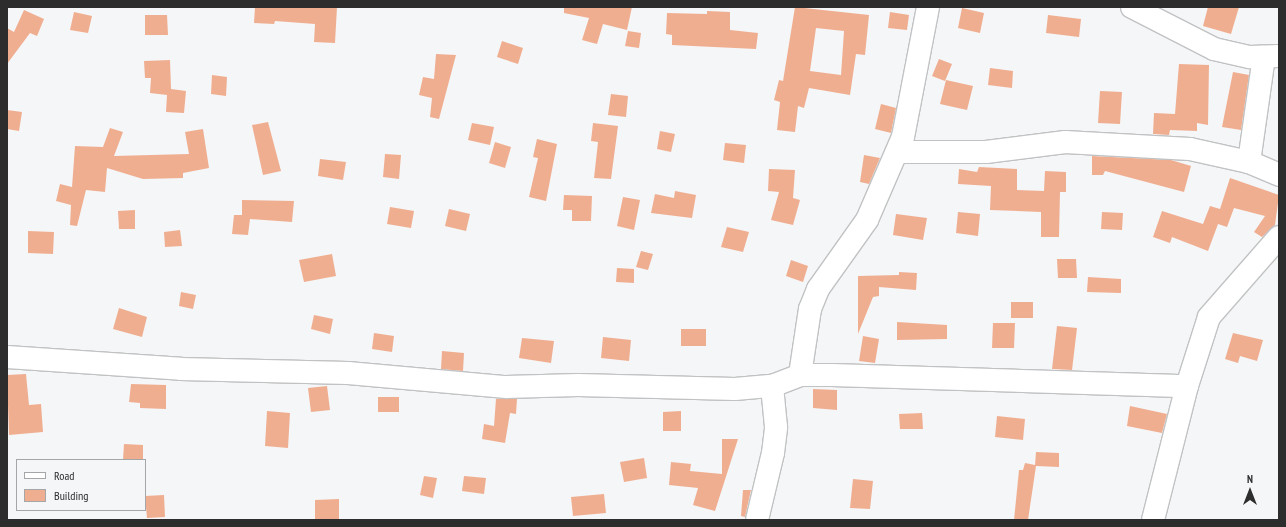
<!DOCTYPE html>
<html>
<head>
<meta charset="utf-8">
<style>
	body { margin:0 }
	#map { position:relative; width:1286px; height:527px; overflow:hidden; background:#f5f6f7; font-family:"PT Sans Narrow",sans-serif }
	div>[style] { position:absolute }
	.building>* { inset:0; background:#f0ae91 }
	.roads { filter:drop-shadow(1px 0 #c1c2c3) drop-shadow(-1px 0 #c1c2c3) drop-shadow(0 1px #c1c2c3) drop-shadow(0 -1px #c1c2c3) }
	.minor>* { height:22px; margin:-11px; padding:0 11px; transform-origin:11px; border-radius:11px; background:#fff }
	span { translate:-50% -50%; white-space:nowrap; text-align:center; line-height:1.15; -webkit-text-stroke:3px #f5f6f7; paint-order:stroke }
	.frame { position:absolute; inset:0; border:8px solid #2d2d2e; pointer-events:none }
	.legend { position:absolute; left:16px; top:459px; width:130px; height:52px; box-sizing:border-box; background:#f5f6f7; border:1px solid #a5a6a7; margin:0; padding:5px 7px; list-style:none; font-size:12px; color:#2d2d2e }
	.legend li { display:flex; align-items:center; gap:8px; height:20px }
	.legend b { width:20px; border:1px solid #a5a6a7 }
	.north { position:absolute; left:1230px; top:471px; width:40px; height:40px; -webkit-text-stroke:3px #f5f6f7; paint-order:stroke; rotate:0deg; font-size:11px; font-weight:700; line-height:16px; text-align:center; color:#2d2d2e }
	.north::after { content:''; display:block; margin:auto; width:14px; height:18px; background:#2d2d2e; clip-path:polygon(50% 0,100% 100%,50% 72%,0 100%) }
</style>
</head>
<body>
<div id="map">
	<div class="building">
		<div style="clip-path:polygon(255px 7px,337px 7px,335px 43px,314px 42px,315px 24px,275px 21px,274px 24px,254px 23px)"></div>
		<div style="clip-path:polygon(564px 7px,632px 7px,627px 30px,603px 24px,597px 44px,582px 40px,589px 18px,564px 13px)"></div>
		<div style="clip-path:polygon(evenodd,795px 7px,869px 15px,865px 55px,856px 54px,850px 95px,809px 88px,804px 108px,798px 106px,795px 132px,777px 130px,780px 102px,774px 100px,779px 80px,783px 81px,795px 7px,816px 28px,844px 31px,841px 75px,810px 71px,816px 28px)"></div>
		<div style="clip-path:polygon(1208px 7px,1239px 7px,1231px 34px,1203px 26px)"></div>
		<div style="clip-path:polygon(962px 8px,984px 13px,980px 33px,958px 28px)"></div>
		<div style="clip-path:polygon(24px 10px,44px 19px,37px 36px,30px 33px,7px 64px,7px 28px,14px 32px)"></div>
		<div style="clip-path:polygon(707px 11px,730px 12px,730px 30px,758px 33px,756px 49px,672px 45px,672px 35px,666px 34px,667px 13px,707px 14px)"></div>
		<div style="clip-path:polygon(74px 12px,92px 16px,88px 33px,70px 30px)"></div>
		<div style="clip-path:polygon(890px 12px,909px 15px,907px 30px,888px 28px)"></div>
		<div style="clip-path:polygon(145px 15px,167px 15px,168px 35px,145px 35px)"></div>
		<div style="clip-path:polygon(1048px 15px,1081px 19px,1079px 37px,1046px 33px)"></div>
		<div style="clip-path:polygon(628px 31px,641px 33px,639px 48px,625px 46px)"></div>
		<div style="clip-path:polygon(502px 41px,523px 48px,518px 64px,497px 57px)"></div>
		<div style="clip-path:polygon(436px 54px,456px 55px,439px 119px,430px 117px,432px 98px,419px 95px,423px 77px,434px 79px)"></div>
		<div style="clip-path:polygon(939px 59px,952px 64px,945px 81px,932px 76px)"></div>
		<div style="clip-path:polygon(170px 60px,171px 89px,186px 91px,184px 113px,166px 112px,167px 95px,150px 93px,151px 78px,145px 78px,144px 61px)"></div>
		<div style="clip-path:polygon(1179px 64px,1209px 65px,1208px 125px,1197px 123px,1197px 131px,1170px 130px,1169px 135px,1153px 134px,1154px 113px,1175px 114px)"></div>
		<div style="clip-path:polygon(990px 68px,1013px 71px,1012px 88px,988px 85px)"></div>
		<div style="clip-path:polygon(1233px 72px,1249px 75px,1241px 130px,1222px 127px)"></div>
		<div style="clip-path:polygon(212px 75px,227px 77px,226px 96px,211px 94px)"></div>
		<div style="clip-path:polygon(946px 80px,973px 86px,967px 110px,940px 104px)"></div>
		<div style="clip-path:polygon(1100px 91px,1122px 92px,1120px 124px,1098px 123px)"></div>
		<div style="clip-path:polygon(611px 94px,628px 96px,626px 117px,608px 115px)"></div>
		<div style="clip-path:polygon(881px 104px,896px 108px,891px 133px,875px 129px)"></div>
		<div style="clip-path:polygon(7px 110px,22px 112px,19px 131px,7px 129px)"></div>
		<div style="clip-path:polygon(268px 122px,281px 171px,263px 175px,252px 125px)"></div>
		<div style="clip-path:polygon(472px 123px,494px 127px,490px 145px,468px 140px)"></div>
		<div style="clip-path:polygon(593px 123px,618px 126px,611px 179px,594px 178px,598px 142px,591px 141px)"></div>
		<div style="clip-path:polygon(110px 128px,123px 132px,114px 156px,189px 154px,185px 132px,203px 129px,209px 168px,183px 173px,183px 178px,143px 179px,107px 168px,105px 192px,86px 190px,77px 226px,70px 225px,71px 205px,56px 201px,60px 184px,72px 187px,75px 146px,103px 147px)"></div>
		<div style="clip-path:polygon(660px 131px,675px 134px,671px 152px,657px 149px)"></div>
		<div style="clip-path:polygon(537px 139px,557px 144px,546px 201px,529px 197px,538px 158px,533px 157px)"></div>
		<div style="clip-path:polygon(495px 142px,511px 147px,505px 168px,489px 163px)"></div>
		<div style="clip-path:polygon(725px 143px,746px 145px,744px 163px,723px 160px)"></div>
		<div style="clip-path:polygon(385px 154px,401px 155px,399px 179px,383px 177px)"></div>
		<div style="clip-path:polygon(864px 155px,880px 158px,869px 184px,860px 182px)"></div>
		<div style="clip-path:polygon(1092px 156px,1171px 160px,1191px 166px,1184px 192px,1105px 171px,1103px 175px,1092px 175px)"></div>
		<div style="clip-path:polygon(320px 159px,346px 162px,343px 180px,318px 176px)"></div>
		<div style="clip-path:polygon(979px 167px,1017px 169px,1017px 190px,1044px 191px,1045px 171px,1066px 172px,1066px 192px,1060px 192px,1059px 237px,1041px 237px,1041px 212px,990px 210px,991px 186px,958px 184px,959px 169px,977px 172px)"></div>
		<div style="clip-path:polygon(769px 169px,795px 170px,793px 198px,800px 200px,793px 225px,771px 220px,779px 192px,768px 191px)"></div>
		<div style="clip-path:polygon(1230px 178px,1279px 195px,1275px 225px,1262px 237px,1254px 232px,1265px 216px,1234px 208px,1227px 227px,1218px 224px,1208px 251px,1172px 237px,1170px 243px,1153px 237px,1162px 211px,1203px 224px,1210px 206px,1220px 209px)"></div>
		<div style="clip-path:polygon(675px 191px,696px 195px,692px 218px,651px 213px,655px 194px,674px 198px)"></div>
		<div style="clip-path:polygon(564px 195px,592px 196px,591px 221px,572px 221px,572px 210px,563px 210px)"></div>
		<div style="clip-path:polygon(623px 197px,640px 200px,634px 230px,617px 226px)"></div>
		<div style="clip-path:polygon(242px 200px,294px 201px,292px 222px,250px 219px,248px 235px,232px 234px,234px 215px,242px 215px)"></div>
		<div style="clip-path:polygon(390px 207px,414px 211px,411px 228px,387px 224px)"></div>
		<div style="clip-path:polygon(449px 209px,470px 214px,466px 231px,445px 226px)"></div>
		<div style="clip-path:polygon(135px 210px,135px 229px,119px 229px,118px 211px)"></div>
		<div style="clip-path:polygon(958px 212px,980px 214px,978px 236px,956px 233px)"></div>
		<div style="clip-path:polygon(1102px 212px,1123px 213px,1122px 230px,1101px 229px)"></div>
		<div style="clip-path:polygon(896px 214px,927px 218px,923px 240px,893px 235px)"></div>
		<div style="clip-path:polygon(727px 227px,749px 232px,743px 252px,721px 247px)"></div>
		<div style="clip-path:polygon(180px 230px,182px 246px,165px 247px,164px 232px)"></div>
		<div style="clip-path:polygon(28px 231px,54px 232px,53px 254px,28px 253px)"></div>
		<div style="clip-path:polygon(641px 251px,653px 254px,648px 270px,636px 267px)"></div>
		<div style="clip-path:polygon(332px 254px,336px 276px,304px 282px,299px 260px)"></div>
		<div style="clip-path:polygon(1057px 259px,1076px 259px,1077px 278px,1058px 278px)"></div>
		<div style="clip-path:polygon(791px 260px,808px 266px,803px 282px,786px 276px)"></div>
		<div style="clip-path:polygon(617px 268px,634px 269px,634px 283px,616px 282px)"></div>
		<div style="clip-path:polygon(899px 272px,917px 273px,916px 290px,879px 287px,879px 296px,873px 297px,858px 334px,858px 276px,899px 275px)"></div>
		<div style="clip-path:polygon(1088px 277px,1121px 279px,1121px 293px,1087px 292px)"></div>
		<div style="clip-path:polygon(181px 292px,196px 295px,193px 309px,179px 306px)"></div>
		<div style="clip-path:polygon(1011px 302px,1033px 302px,1033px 318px,1011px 318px)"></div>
		<div style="clip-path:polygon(119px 308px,147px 317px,142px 337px,113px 329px)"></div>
		<div style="clip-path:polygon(314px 315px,333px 319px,330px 334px,311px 329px)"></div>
		<div style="clip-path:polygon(897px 322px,947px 325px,947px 339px,897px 340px)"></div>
		<div style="clip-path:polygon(993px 323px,1015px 323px,1014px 348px,992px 348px)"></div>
		<div style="clip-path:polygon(1057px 326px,1077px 328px,1072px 370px,1052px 369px)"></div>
		<div style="clip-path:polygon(681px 329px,706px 329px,706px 346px,681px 346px)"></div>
		<div style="clip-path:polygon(374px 333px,394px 336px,392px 352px,372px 349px)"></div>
		<div style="clip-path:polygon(1233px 333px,1263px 340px,1257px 361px,1240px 356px,1238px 363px,1225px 359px)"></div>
		<div style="clip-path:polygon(863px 336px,879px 339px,875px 363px,859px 361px)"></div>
		<div style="clip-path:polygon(603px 337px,631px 340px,629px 361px,601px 358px)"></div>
		<div style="clip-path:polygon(522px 338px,554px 341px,551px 363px,519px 358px)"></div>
		<div style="clip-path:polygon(442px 351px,464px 353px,463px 371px,441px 369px)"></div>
		<div style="clip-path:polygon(26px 374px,29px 405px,41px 404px,43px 432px,9px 435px,7px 375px)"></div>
		<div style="clip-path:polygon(131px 384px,166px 385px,166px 409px,140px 408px,140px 403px,129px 402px)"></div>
		<div style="clip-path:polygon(327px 386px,330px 410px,311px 412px,308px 388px)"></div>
		<div style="clip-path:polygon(813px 389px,837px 390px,837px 410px,813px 408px)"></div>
		<div style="clip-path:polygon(378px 397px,399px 397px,399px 412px,378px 412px)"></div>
		<div style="clip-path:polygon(496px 399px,517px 399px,516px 414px,510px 413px,505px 443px,482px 439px,484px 424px,494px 426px)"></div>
		<div style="clip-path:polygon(1130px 406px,1167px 414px,1162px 433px,1127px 426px)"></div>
		<div style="clip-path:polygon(267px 411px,290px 413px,288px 448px,265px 446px)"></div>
		<div style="clip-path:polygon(681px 411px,681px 431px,663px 431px,663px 412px)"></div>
		<div style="clip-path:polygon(922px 413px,923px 429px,900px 429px,899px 414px)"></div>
		<div style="clip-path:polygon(997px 416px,1025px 419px,1023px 440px,995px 437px)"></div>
		<div style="clip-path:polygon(722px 439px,738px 439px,715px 511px,693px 505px,698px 488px,669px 485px,671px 462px,691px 464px,690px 471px,722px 474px)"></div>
		<div style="clip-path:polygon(124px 444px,143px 445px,143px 460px,123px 460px)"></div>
		<div style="clip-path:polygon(1036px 452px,1059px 453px,1059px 467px,1036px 466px,1028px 520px,1014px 520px,1019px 470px,1023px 470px,1025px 463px,1035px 465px)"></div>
		<div style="clip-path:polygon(644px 458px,647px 478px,624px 482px,620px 462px)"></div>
		<div style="clip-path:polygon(424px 476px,437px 478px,433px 498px,420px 495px)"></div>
		<div style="clip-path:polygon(464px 476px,486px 478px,484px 494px,462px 491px)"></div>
		<div style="clip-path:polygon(853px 479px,873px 481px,870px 509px,850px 508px)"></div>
		<div style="clip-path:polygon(743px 490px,751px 490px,745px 517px,741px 516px)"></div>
		<div style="clip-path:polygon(604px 494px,606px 513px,573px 516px,571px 497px)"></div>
		<div style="clip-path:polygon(164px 495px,165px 517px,147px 518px,145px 496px)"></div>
		<div style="clip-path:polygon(339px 499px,339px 519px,315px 519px,315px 500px)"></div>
	</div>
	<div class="roads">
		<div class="minor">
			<div style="left:1132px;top:7px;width:92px;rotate:27.1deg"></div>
			<div style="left:1214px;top:49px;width:37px;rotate:13deg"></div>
			<div style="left:1250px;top:57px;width:29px;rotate:-2deg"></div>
			<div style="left:897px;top:152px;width:89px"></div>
			<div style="left:986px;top:152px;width:80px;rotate:-7.2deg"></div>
			<div style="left:1065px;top:142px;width:125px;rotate:3.2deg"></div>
			<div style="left:1190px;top:149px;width:60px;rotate:12.4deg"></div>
			<div style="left:1249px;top:162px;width:33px;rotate:23deg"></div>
			<div style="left:1249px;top:162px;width:106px;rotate:-81.9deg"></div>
			<div style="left:7px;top:357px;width:174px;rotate:3.9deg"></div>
			<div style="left:181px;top:369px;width:167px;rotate:1.4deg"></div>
			<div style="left:348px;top:373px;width:159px;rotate:5.1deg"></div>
			<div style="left:506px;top:387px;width:72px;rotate:-1.6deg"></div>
			<div style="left:578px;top:385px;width:157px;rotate:1.5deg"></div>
			<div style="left:735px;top:389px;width:37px;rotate:-5deg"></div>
			<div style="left:772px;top:386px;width:30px;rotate:-21deg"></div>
			<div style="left:800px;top:375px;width:32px"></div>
			<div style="left:832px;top:375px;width:355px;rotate:1.8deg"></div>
			<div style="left:800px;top:375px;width:67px;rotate:-81.4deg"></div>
			<div style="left:810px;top:309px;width:22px;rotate:-68deg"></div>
			<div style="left:818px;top:289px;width:85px;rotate:-54.6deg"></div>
			<div style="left:867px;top:220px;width:90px;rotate:-66.6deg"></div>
			<div style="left:903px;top:137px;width:132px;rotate:-79.1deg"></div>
			<div style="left:757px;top:520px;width:69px;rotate:-76.6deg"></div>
			<div style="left:773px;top:453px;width:26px;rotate:-83deg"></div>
			<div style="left:776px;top:427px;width:41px;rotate:-95.6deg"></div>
			<div style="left:1153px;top:520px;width:138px;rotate:-75.8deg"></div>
			<div style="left:1187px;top:386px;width:72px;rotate:-72.3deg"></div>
			<div style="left:1209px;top:317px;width:106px;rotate:-48.8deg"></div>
		</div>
	</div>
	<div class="frame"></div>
	<ul class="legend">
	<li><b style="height:5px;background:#fff"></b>Road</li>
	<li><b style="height:11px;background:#f0ae91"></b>Building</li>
	</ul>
	<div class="north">N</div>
</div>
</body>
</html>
